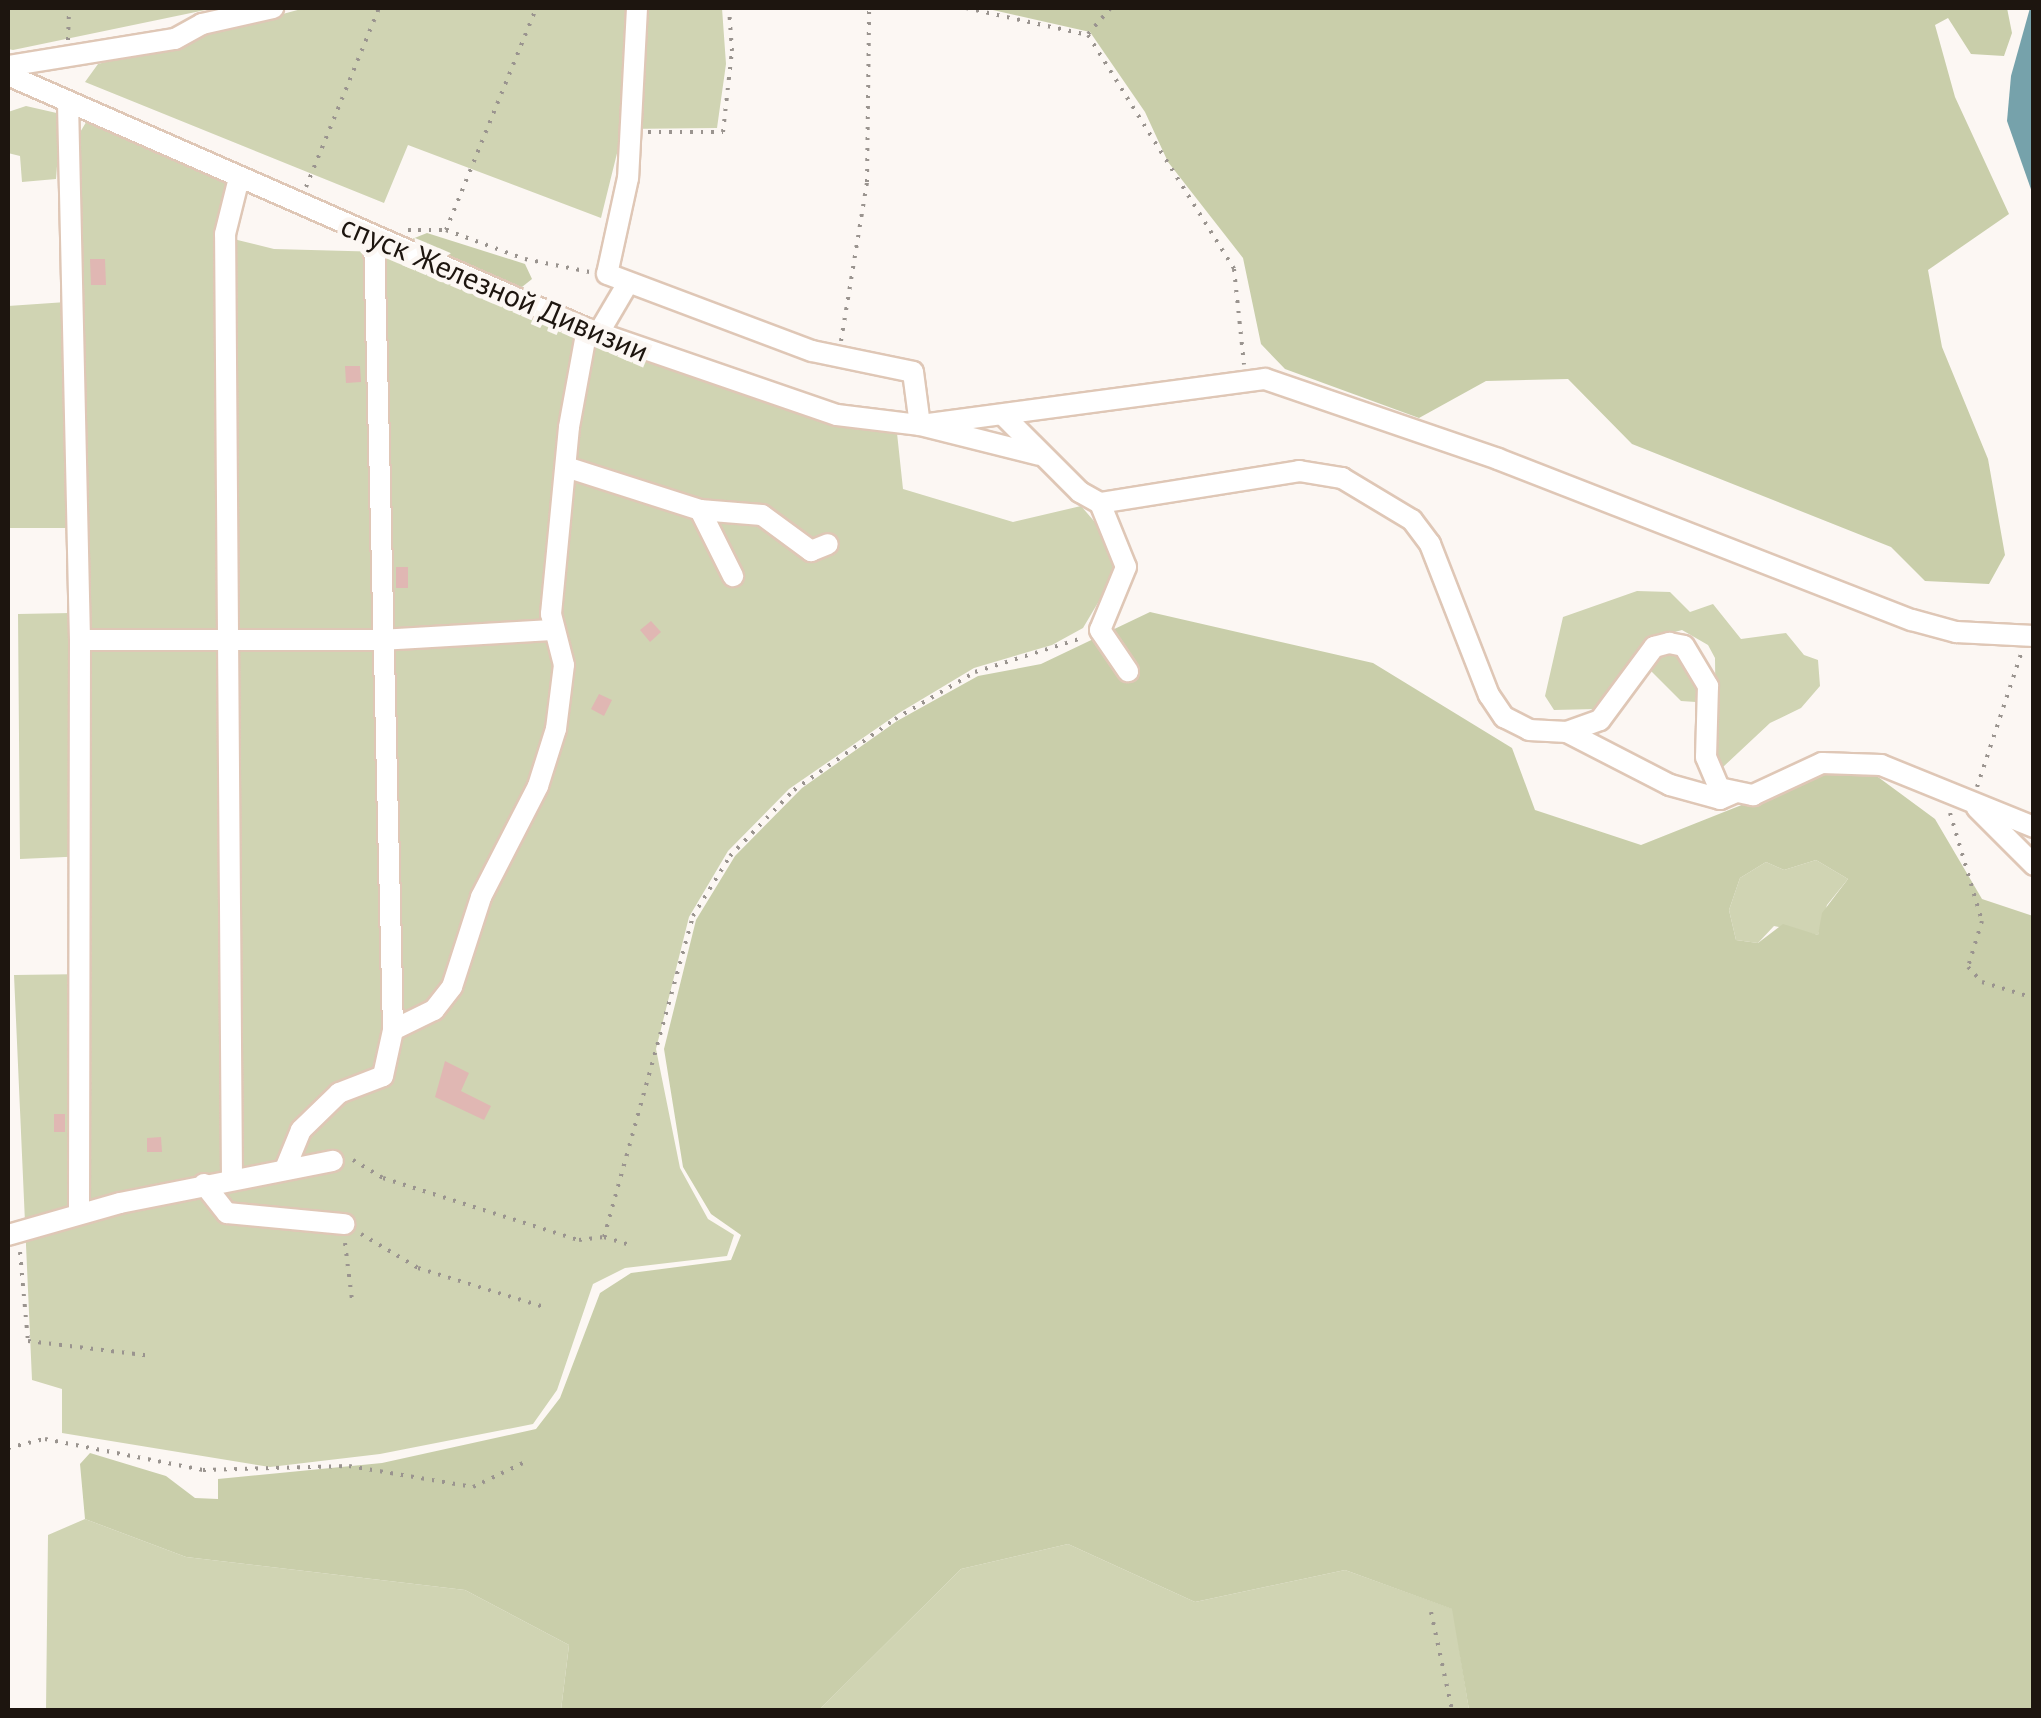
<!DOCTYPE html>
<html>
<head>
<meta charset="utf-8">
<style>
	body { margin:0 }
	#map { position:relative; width:2041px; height:1718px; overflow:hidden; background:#fcf7f3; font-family:"PT Sans",sans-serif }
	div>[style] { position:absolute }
	.green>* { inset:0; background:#d0d4b3 }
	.forest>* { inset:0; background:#c9ceaa }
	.water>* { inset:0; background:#76a2ab }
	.building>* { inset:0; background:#e0b7b3 }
	.path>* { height:4px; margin-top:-2px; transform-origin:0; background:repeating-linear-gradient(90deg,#9a948f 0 2.5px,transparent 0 10.5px) }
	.roads { filter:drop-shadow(2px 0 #dfc7b6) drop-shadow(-2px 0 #dfc7b6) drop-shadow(0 2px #dfc7b6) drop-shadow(0 -2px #dfc7b6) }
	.minor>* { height:20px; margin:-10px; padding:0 10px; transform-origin:10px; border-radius:10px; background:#fff }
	span { translate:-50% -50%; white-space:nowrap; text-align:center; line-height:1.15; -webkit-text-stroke:9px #fcf7f3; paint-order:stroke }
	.street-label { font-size:30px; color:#1d150f }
	.frame { position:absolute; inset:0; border:10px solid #1d150f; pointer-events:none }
</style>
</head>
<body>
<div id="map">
	<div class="green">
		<div style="clip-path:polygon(8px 8px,215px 8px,13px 50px,8px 49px)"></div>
		<div style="clip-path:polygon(305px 8px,722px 8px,726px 64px,717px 128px,623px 129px,601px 218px,408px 145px,384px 203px,85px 82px,98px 64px)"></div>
		<div style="clip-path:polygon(26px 106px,61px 114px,56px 179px,22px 182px,20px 156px,8px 153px,8px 112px)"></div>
		<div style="clip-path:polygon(88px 119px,231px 186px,221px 236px,274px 249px,385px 252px,778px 405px,897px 433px,903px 489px,1013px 522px,1081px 506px,1125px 557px,1083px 628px,1052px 645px,974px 668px,899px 713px,789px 789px,728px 851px,689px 917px,656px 1049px,680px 1168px,708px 1219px,734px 1235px,727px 1256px,625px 1268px,593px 1284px,557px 1390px,533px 1424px,380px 1454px,270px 1467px,62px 1433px,62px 1389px,32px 1380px,14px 975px,89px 974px,88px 856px,20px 859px,18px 614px,71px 613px,69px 528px,8px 528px,8px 306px,81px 301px,76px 139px)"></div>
		<div style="clip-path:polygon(1637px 591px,1670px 592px,1690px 612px,1713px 604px,1741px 639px,1786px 633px,1804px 655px,1818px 660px,1820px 686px,1801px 708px,1770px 723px,1723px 767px,1716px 755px,1715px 658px,1708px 645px,1682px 630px,1653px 638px,1597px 709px,1554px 710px,1545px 696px,1563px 617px)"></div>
		<div style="clip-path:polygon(1676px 651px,1697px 676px,1696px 702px,1681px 701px,1651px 671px,1659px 655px)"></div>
		<div style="clip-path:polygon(1816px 860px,1848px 879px,1827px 905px,1818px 935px,1774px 926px,1758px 943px,1736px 940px,1729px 910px,1740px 878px,1766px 862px,1784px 870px)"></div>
		<div style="clip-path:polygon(85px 1519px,186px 1557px,465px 1590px,569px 1645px,561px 1710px,46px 1710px,48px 1535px)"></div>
		<div style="clip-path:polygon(1068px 1544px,1195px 1602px,1345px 1570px,1453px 1609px,1469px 1710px,819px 1710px,961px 1569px)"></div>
	</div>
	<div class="forest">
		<div style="clip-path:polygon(984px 8px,2007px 8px,2012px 33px,2004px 56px,1971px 54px,1948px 18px,1935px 25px,1955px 97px,2009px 214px,1928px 270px,1942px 347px,1988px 459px,2005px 555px,1989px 584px,1925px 581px,1891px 547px,1632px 444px,1568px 379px,1486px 381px,1419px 418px,1285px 369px,1261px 344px,1243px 258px,1168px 162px,1145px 112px,1090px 32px)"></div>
		<div style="clip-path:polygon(427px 233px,525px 264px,532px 279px,522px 287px,465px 271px,407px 241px)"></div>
		<div style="clip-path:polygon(evenodd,1150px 612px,1373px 663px,1512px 748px,1535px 810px,1641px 845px,1837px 767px,1878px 777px,1935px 819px,1982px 899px,2033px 916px,2033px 1710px,1469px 1710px,1452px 1609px,1345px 1570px,1195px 1602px,1068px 1544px,961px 1569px,819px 1710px,561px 1710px,569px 1645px,465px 1590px,186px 1557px,85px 1519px,80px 1464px,90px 1453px,166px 1476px,195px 1498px,218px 1499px,218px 1479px,382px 1463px,536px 1429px,560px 1398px,600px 1293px,631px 1273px,731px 1260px,741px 1235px,711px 1214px,683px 1167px,664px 1049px,696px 920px,735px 856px,802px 788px,897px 721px,978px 676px,1041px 664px,1150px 612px,1816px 860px,1848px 879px,1822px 913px,1818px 935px,1783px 924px,1758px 943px,1736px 940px,1729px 910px,1740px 878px,1766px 862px,1784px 870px,1816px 860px)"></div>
	</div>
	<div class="water">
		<div style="clip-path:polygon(2030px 8px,2034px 8px,2033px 195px,2007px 121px,2011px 76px)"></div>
	</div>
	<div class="building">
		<div style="clip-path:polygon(90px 259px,105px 259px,106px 285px,91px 285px)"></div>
		<div style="clip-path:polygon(345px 366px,360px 366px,361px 382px,346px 383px)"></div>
		<div style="clip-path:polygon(396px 567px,408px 567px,408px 588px,396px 588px)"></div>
		<div style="clip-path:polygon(651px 621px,661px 632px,650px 642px,640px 630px)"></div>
		<div style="clip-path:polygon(599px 694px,612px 700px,604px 716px,591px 709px)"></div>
		<div style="clip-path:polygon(445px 1061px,469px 1073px,461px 1091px,491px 1106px,484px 1120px,435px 1097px)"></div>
		<div style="clip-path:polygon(54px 1114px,65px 1114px,65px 1132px,54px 1132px)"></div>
		<div style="clip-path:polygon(161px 1137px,162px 1152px,147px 1152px,147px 1138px)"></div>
	</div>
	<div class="path">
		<div style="left:966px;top:8px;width:125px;rotate:12.5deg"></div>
		<div style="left:1088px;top:35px;width:276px;rotate:58deg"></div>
		<div style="left:1234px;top:269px;width:96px;rotate:84deg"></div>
		<div style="left:1088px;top:34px;width:35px;rotate:-49deg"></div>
		<div style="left:68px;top:40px;width:32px;rotate:-88deg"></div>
		<div style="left:648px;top:132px;width:75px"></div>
		<div style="left:723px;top:132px;width:81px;rotate:-83.7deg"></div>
		<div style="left:732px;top:51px;width:43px;rotate:-94deg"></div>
		<div style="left:306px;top:187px;width:193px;rotate:-67.8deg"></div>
		<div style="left:408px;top:230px;width:38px"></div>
		<div style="left:446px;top:230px;width:240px;rotate:-67.9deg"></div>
		<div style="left:446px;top:230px;width:84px;rotate:20.2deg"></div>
		<div style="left:525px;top:259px;width:66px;rotate:11.3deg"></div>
		<div style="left:841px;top:341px;width:161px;rotate:-80.7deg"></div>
		<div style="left:867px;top:182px;width:174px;rotate:-89.3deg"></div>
		<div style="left:1977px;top:787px;width:140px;rotate:-71.7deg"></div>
		<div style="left:1950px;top:813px;width:113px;rotate:73.5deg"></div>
		<div style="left:1982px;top:921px;width:48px;rotate:106.9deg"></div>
		<div style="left:1968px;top:967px;width:21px;rotate:47deg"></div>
		<div style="left:1982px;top:982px;width:54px;rotate:17.1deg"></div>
		<div style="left:353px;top:1160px;width:35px;rotate:31deg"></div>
		<div style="left:383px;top:1178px;width:206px;rotate:17.6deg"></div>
		<div style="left:579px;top:1240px;width:25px;rotate:-7deg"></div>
		<div style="left:604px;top:1237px;width:31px;rotate:17deg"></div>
		<div style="left:361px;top:1234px;width:66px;rotate:30.8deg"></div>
		<div style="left:418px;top:1268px;width:132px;rotate:17.2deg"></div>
		<div style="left:604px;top:1237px;width:333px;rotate:-74.5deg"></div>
		<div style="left:693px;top:916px;width:70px;rotate:-58.3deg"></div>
		<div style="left:730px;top:856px;width:92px;rotate:-45.9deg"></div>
		<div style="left:794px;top:790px;width:123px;rotate:-35.1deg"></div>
		<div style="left:895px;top:719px;width:93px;rotate:-30.4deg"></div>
		<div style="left:975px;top:672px;width:112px;rotate:-17.6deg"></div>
		<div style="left:345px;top:1243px;width:57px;rotate:83deg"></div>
		<div style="left:20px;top:1252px;width:89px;rotate:84.9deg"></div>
		<div style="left:28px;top:1341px;width:125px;rotate:6.9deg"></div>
		<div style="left:8px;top:1448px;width:38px;rotate:-14deg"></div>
		<div style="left:45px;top:1439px;width:161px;rotate:11.1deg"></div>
		<div style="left:203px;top:1470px;width:146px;rotate:-1.6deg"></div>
		<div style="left:349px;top:1466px;width:126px;rotate:9.6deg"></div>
		<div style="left:473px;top:1487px;width:58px;rotate:-25.7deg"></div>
		<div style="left:1431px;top:1612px;width:100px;rotate:77.9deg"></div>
	</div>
	<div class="roads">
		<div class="minor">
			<div style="left:637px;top:8px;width:170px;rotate:93deg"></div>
			<div style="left:628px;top:178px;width:98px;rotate:102.3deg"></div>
			<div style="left:607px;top:274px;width:219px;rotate:20.6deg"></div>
			<div style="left:812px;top:351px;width:103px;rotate:11.7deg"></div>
			<div style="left:913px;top:372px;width:53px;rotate:82.5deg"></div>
			<div style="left:920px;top:425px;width:123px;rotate:14.1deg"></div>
			<div style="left:8px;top:66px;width:169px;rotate:-9.2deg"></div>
			<div style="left:175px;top:39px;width:31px;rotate:-29deg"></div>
			<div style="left:202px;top:24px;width:73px;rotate:-12.7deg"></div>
			<div style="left:8px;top:75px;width:632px;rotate:23.69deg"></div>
			<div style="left:587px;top:329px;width:264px;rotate:19deg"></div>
			<div style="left:837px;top:415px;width:84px;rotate:6.9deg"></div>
			<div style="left:920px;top:425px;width:348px;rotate:-7.6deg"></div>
			<div style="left:1265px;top:379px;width:246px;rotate:18.9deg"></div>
			<div style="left:1498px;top:459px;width:444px;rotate:21.3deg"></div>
			<div style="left:1912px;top:620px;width:46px;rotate:15.3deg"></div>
			<div style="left:1956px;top:632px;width:78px;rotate:2.9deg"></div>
			<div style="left:68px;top:103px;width:537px;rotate:88.72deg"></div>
			<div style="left:80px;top:640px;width:573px;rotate:90.1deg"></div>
			<div style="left:598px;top:334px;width:59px;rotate:-59.5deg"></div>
			<div style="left:1003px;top:415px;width:109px;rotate:45deg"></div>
			<div style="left:1080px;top:492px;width:23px;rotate:29deg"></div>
			<div style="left:1100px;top:503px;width:202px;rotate:-9.1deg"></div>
			<div style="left:1299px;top:471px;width:44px;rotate:9.2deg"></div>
			<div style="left:1342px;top:478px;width:82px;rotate:31deg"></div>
			<div style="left:1412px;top:520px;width:30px;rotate:53deg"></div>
			<div style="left:1430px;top:544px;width:162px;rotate:68.7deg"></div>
			<div style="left:1489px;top:695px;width:27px;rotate:56deg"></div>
			<div style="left:1504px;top:717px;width:28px;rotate:27deg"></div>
			<div style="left:1529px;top:730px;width:38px;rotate:3deg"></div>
			<div style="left:1567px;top:732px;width:35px;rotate:-20deg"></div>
			<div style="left:1600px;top:720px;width:91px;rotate:-53.5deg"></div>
			<div style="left:1654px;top:647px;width:16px;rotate:-15deg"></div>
			<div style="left:1669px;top:643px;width:15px;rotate:11deg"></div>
			<div style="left:1684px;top:646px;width:47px;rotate:59deg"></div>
			<div style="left:1708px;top:686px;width:71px;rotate:91.6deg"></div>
			<div style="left:1706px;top:757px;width:34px;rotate:67deg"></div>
			<div style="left:1719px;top:788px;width:35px;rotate:12deg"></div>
			<div style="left:1753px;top:795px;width:76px;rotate:-24.9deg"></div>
			<div style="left:1822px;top:763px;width:59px;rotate:1.9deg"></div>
			<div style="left:1881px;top:765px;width:165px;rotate:22.1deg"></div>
			<div style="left:566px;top:467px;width:141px;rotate:17.8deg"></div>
			<div style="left:700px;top:510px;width:62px;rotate:4.6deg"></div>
			<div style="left:762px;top:515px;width:61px;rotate:36.3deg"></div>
			<div style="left:811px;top:551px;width:18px;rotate:-22deg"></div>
			<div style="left:1100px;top:503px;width:69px;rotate:67.9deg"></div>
			<div style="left:1126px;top:567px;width:68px;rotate:112.4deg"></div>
			<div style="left:1100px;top:630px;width:50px;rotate:55.7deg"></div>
			<div style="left:700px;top:510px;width:74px;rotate:63.4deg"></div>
			<div style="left:80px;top:640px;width:300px"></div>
			<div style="left:380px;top:640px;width:172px;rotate:-3.3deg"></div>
			<div style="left:1567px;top:732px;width:116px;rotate:27.2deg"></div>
			<div style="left:1670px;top:785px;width:52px;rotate:15.6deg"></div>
			<div style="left:1720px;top:799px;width:15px;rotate:-23deg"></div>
			<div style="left:1977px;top:808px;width:81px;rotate:45deg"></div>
			<div style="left:393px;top:1030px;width:46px;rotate:-26deg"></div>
			<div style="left:434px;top:1010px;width:29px;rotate:-52deg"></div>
			<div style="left:452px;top:987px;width:95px;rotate:-72.1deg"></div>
			<div style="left:481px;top:897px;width:125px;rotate:-62.8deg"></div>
			<div style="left:538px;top:786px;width:60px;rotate:-72.5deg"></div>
			<div style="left:556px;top:729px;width:64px;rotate:-82.9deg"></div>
			<div style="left:564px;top:665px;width:53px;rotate:-104.3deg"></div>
			<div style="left:551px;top:614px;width:188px;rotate:-84.5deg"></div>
			<div style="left:569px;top:427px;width:100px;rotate:-79.6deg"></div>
			<div style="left:285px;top:1169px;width:42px;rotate:-67.7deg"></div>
			<div style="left:301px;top:1130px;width:53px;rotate:-44.2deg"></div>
			<div style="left:339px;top:1093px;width:47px;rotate:-21.1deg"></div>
			<div style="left:383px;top:1076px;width:47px;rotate:-77.7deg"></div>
			<div style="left:393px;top:1030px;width:793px;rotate:-91.37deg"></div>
			<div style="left:232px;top:1179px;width:945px;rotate:-90.42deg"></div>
			<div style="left:225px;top:234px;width:58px;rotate:-76deg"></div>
			<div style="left:204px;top:1184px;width:37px;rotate:52deg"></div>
			<div style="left:227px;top:1213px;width:118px;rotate:5.4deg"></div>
			<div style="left:8px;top:1235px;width:116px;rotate:-15.9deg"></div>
			<div style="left:120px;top:1203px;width:217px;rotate:-11.2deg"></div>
		</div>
	</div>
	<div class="street-label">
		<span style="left:495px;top:288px;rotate:23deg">спуск Железной Дивизии</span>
	</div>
	<div class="frame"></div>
</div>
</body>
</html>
